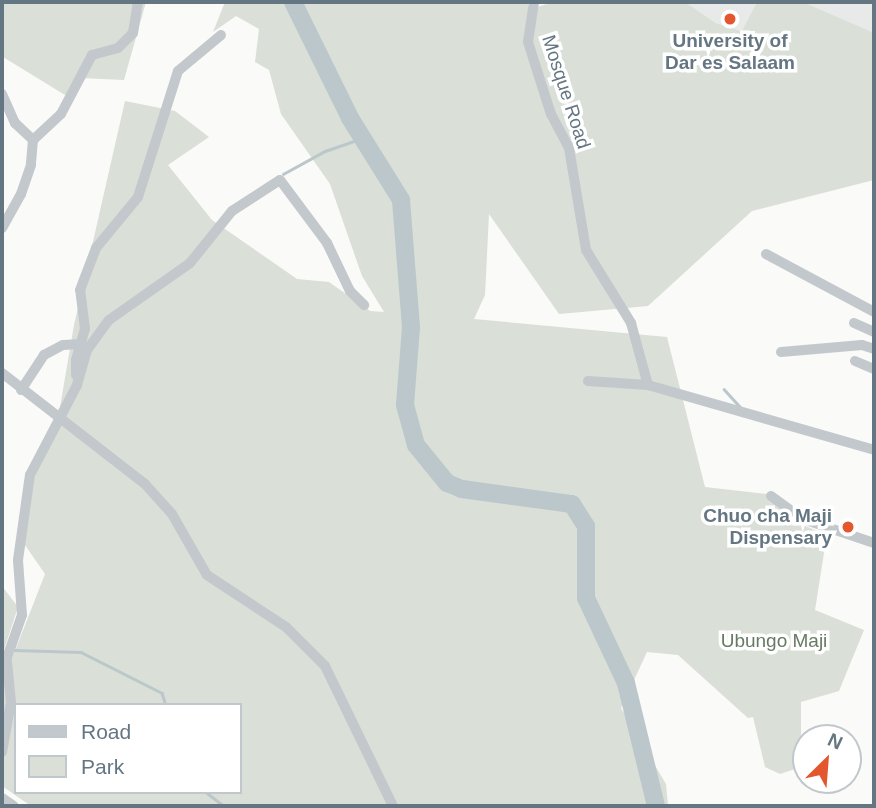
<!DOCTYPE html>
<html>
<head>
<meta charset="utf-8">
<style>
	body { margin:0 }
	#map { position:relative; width:876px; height:808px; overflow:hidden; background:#fafaf8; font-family:Helvetica,sans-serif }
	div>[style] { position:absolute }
	.built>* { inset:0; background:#e8e9e9 }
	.green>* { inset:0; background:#dadfd7 }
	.stream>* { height:2.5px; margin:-1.25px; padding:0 1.25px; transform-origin:1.25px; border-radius:1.25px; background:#bbc7cb }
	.river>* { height:18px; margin:-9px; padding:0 9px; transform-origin:9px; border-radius:9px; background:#bbc7cb }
	.minor>* { height:10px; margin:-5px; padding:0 5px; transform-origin:5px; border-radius:5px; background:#c3c8cc }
	.dots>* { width:19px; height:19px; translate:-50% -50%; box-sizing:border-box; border:4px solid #fff; border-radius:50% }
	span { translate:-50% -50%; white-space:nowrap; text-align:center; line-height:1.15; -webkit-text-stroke:7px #fff; paint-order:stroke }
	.poi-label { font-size:19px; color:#657683; font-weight:700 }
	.right { translate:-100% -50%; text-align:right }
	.street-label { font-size:19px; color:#657683 }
	.park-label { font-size:19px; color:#687a64 }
	.frame { position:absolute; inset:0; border:4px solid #657683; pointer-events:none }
	.legend { position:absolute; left:14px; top:703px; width:228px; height:91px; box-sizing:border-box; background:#fff; border:2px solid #c1c8cd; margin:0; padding:9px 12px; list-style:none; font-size:21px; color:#657683 }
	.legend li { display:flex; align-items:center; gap:14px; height:35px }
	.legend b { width:35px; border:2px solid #c1c8cd }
	.north { position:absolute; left:792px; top:724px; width:70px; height:70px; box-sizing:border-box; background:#fff; border:2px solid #c1c8cd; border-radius:50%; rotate:25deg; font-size:19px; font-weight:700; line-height:28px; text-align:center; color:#657683 }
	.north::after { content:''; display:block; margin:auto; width:24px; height:32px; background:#e4572e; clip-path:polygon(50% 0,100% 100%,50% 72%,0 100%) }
</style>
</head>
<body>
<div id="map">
	<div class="built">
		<div style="clip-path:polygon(685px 2px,757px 2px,743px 31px,716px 23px)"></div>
		<div style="clip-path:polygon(803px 2px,874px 2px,874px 33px,863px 29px)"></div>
	</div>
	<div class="green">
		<div style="clip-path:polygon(2px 2px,146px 2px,124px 80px,81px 78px,65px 95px,3px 57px)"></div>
		<div style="clip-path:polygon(evenodd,225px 2px,527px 2px,530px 9px,554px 2px,685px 2px,716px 23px,742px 31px,757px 2px,803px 2px,874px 33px,874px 180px,752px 211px,648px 306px,559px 314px,489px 214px,485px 295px,474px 319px,667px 337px,705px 487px,767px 494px,793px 521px,820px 532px,826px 540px,815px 610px,864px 630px,839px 691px,801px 702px,801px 767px,780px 774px,765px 767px,753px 717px,748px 718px,678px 655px,647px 652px,621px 708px,666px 784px,668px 806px,31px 806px,2px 786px,2px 684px,45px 574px,25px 545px,20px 518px,60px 407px,74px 325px,125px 101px,175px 111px,209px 137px,168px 165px,212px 220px,297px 279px,329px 282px,370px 311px,384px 312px,362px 276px,330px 184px,281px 114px,269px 70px,255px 62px,259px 29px,236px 16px,213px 32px,225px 2px,16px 705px,240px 705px,240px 792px,16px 792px,16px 705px)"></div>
		<div style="clip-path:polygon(2px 586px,18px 607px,2px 656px)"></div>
	</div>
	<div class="stream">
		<div style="left:283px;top:174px;width:48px;rotate:-28.7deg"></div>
		<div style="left:325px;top:151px;width:39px;rotate:-19deg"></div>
		<div style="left:724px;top:389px;width:24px;rotate:48deg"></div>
		<div style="left:14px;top:650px;width:67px;rotate:1.7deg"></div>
		<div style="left:81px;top:652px;width:91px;rotate:26.8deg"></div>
		<div style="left:162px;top:693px;width:13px;rotate:72deg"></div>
		<div style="left:206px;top:792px;width:23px;rotate:38deg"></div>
	</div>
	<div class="river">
		<div style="left:293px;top:2px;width:129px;rotate:63.8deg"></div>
		<div style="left:350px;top:118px;width:97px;rotate:58.1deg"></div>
		<div style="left:401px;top:200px;width:127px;rotate:85.5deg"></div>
		<div style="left:411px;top:327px;width:78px;rotate:94.4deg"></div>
		<div style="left:405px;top:405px;width:41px;rotate:74.6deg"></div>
		<div style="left:416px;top:445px;width:49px;rotate:50.8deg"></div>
		<div style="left:447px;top:483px;width:16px;rotate:22deg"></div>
		<div style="left:462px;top:489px;width:111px;rotate:7.8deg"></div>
		<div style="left:572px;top:504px;width:26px;rotate:58deg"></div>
		<div style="left:586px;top:526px;width:72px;rotate:90deg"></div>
		<div style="left:586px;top:598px;width:94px;rotate:64.8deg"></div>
		<div style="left:626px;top:683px;width:127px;rotate:76.3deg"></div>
	</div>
	<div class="minor">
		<div style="left:534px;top:2px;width:40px;rotate:98.5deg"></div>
		<div style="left:528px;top:42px;width:76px;rotate:72.3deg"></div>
		<div style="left:551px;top:114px;width:38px;rotate:62deg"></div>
		<div style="left:569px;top:148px;width:103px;rotate:80.5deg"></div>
		<div style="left:586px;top:250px;width:86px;rotate:58.3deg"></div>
		<div style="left:631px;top:323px;width:64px;rotate:74.7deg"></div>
		<div style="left:2px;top:94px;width:32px;rotate:66deg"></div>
		<div style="left:15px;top:123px;width:25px;rotate:43deg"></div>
		<div style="left:33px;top:140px;width:25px;rotate:95deg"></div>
		<div style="left:31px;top:165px;width:31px;rotate:109deg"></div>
		<div style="left:21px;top:194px;width:39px;rotate:119deg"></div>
		<div style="left:33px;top:140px;width:38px;rotate:-43deg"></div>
		<div style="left:61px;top:114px;width:67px;rotate:-62.3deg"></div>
		<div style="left:92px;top:55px;width:27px;rotate:-15deg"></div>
		<div style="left:118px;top:48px;width:21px;rotate:-45deg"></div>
		<div style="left:133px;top:33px;width:31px;rotate:-81deg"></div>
		<div style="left:766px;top:254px;width:123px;rotate:28.2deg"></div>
		<div style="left:854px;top:323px;width:22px;rotate:24deg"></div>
		<div style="left:781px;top:352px;width:81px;rotate:-4.9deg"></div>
		<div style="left:862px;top:345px;width:13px;rotate:18deg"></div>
		<div style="left:855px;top:361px;width:21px;rotate:23deg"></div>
		<div style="left:2px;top:373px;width:181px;rotate:37.8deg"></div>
		<div style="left:145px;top:484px;width:40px;rotate:48deg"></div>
		<div style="left:172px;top:514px;width:70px;rotate:60.2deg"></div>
		<div style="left:207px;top:575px;width:95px;rotate:33.4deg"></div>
		<div style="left:286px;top:627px;width:55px;rotate:45deg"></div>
		<div style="left:325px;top:666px;width:156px;rotate:64.1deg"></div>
		<div style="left:76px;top:375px;width:15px;rotate:-90deg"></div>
		<div style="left:76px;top:360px;width:32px;rotate:-74deg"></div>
		<div style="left:85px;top:329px;width:39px;rotate:-97deg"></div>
		<div style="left:80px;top:290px;width:45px;rotate:-69.1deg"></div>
		<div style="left:96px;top:248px;width:66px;rotate:-50.5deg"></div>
		<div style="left:138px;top:197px;width:132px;rotate:-72.4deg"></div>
		<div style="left:178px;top:71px;width:56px;rotate:-39.9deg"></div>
		<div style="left:588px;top:381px;width:60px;rotate:3.8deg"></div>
		<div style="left:648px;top:385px;width:235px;rotate:16deg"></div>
		<div style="left:21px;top:390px;width:42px;rotate:-56.7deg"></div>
		<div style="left:44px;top:355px;width:21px;rotate:-28deg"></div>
		<div style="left:63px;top:345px;width:19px;rotate:-3deg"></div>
		<div style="left:771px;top:496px;width:39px;rotate:36deg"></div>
		<div style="left:803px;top:519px;width:75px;rotate:18.7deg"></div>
		<div style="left:2px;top:672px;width:60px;rotate:-70.7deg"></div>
		<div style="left:22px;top:615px;width:55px;rotate:-94.2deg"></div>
		<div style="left:18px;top:560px;width:86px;rotate:-82deg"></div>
		<div style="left:30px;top:475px;width:102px;rotate:-62.4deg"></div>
		<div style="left:77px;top:385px;width:36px;rotate:-74deg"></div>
		<div style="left:87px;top:350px;width:37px;rotate:-54deg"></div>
		<div style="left:109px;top:320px;width:99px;rotate:-35.1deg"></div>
		<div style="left:190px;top:263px;width:67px;rotate:-51.1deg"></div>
		<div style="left:232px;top:211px;width:57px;rotate:-32.9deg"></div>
		<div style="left:280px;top:180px;width:79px;rotate:53.3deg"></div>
		<div style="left:327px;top:243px;width:53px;rotate:64.4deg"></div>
		<div style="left:350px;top:291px;width:20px;rotate:45deg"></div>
		<div style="left:2px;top:752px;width:51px;rotate:-79.8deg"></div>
		<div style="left:11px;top:702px;width:40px;rotate:-95.7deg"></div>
		<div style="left:2px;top:798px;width:14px;rotate:34deg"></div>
	</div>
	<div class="dots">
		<div style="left:730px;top:19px;background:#e4572e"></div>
		<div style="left:848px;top:527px;background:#e4572e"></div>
	</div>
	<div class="poi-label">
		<span style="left:730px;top:52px">University of<br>Dar es Salaam</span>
		<span class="right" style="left:832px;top:527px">Chuo cha Maji<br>Dispensary</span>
	</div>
	<div class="street-label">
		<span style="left:566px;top:92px;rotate:72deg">Mosque Road</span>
	</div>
	<div class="park-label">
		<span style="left:774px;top:641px">Ubungo Maji</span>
	</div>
	<div class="frame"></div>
	<ul class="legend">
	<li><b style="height:9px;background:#c3c8cc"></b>Road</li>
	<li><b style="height:19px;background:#dadfd7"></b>Park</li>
	</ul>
	<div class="north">N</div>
</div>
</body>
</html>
